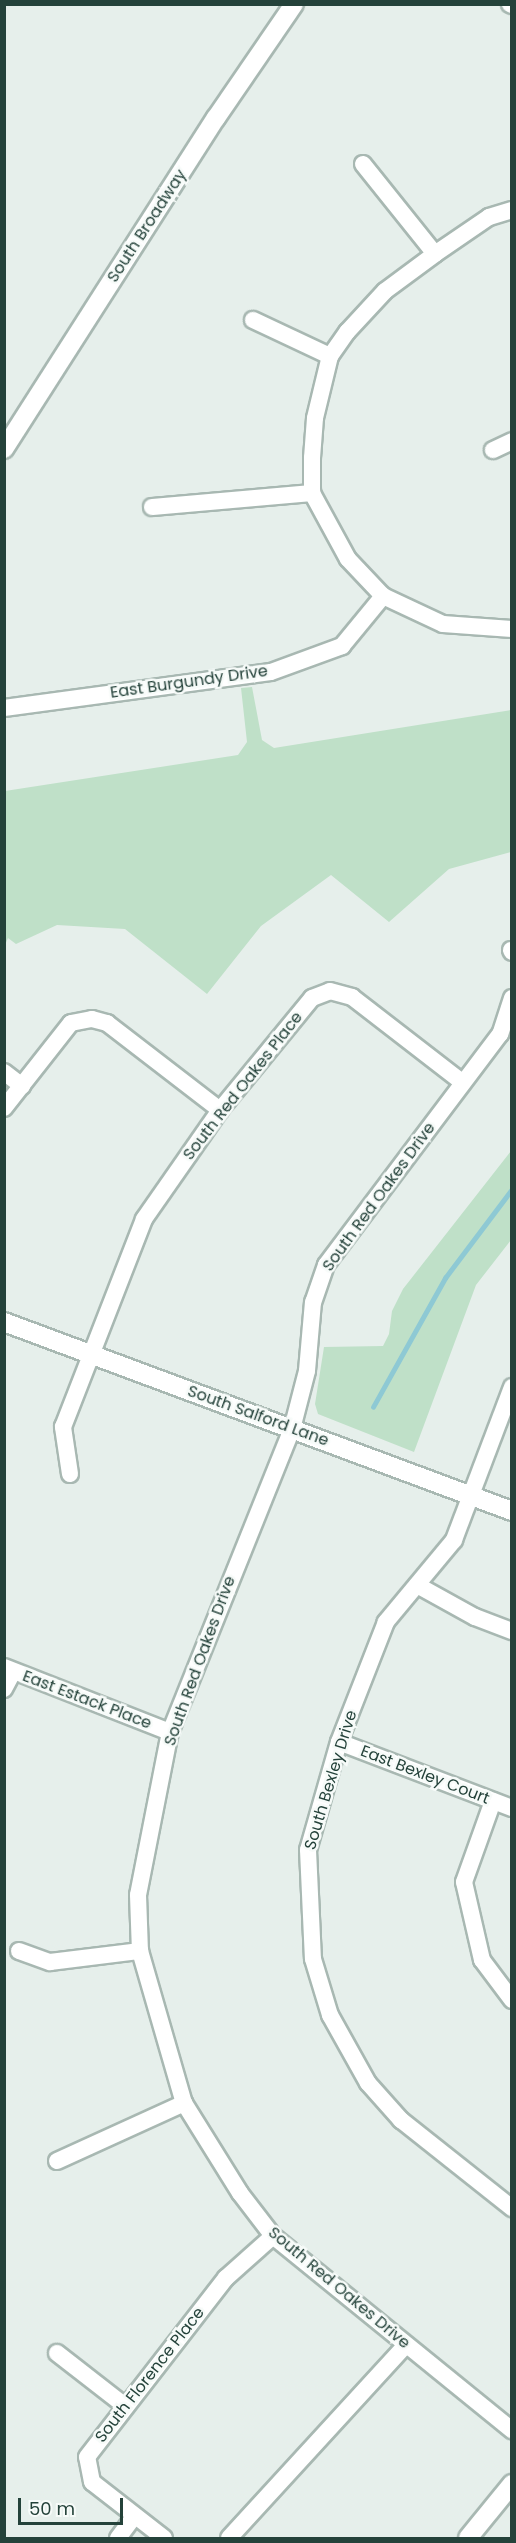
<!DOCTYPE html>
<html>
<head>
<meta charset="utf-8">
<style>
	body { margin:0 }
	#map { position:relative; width:516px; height:2543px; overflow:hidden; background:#e6efeb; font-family:Poppins,sans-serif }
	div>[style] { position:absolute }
	.green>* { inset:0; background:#bfe0c8 }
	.stream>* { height:4.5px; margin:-2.25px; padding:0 2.25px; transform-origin:2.25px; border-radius:2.25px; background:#8ec9d4 }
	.roads { filter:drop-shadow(2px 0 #a8b8b2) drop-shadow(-2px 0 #a8b8b2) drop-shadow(0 2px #a8b8b2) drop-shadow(0 -2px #a8b8b2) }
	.street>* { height:16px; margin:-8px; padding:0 8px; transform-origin:8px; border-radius:8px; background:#fff }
	.secondary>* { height:18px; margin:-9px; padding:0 9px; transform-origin:9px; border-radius:9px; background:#fff }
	span { translate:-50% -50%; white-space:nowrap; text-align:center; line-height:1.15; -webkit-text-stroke:5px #f7fbf9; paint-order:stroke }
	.street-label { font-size:16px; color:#24423a }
	.frame { position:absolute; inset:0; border:6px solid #24423a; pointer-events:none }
	.scale { position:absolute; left:18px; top:2498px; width:105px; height:27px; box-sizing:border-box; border:3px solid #24423a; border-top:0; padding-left:8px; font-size:18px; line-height:21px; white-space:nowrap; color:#24423a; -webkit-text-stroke:4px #f7fbf9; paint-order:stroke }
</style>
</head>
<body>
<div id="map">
	<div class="green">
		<div style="clip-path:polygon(252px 687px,262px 740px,274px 748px,511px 710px,511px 852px,449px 869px,389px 922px,331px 875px,261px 926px,207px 994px,125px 929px,57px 925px,16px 944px,8px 938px,5px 945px,5px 791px,238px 755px,247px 742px,241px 688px)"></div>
		<div style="clip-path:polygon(511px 1151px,511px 1240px,476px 1285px,414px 1452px,318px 1414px,315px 1404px,324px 1347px,383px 1346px,389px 1334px,392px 1311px,403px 1289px)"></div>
	</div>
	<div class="stream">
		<div style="left:373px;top:1407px;width:148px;rotate:-60.8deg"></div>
		<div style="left:445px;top:1278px;width:111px;rotate:-53deg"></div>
	</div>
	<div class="roads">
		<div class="street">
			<div style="left:510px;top:4px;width:2px;rotate:27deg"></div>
			<div style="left:363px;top:164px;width:115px;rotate:51.3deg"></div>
			<div style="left:512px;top:210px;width:24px;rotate:163deg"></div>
			<div style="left:489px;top:217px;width:65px;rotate:145.6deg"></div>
			<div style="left:435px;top:254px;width:62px;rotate:143.5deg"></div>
			<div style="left:385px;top:291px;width:56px;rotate:132.8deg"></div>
			<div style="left:347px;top:332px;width:29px;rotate:125deg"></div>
			<div style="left:330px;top:356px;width:64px;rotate:103.6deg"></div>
			<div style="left:315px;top:418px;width:40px;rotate:94.3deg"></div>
			<div style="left:312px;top:458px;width:35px;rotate:90deg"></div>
			<div style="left:312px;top:493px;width:75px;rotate:61.4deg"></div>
			<div style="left:348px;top:559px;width:51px;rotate:46.6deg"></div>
			<div style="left:383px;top:596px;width:66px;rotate:25deg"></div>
			<div style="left:443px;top:624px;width:69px;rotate:4.1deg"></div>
			<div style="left:253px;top:320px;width:85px;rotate:25.1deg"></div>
			<div style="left:493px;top:450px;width:21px;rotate:-25deg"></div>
			<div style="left:152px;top:507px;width:161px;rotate:-5deg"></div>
			<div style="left:4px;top:708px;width:269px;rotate:-7.7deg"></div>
			<div style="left:271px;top:672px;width:76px;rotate:-20.1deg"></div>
			<div style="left:342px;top:646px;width:65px;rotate:-50.6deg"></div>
			<div style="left:511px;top:950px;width:2px;rotate:63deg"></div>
			<div style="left:512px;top:998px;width:38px;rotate:108deg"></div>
			<div style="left:500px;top:1034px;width:289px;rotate:127deg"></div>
			<div style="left:326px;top:1265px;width:39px;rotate:109deg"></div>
			<div style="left:313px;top:1302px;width:69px;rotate:95deg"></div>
			<div style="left:307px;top:1371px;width:60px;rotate:104.5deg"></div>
			<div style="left:292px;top:1429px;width:327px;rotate:111.9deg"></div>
			<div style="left:170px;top:1732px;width:166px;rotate:101.1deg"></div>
			<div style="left:138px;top:1895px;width:56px;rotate:88deg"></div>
			<div style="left:140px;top:1951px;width:158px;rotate:73.9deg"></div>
			<div style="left:184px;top:2103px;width:106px;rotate:58.1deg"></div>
			<div style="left:240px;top:2193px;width:54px;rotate:52.5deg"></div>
			<div style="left:273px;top:2236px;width:308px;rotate:39.1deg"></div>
			<div style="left:4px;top:1072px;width:23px;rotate:38deg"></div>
			<div style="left:4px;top:1108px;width:108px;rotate:-51.8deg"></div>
			<div style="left:71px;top:1023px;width:21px;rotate:-11deg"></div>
			<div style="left:92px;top:1019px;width:16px;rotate:15deg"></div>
			<div style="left:107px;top:1023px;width:143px;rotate:37.6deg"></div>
			<div style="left:512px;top:1387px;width:164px;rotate:110.8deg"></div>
			<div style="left:454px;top:1540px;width:107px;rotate:129.7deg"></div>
			<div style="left:386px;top:1622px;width:129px;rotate:111.4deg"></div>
			<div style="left:339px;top:1742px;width:112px;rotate:106deg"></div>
			<div style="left:308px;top:1850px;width:109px;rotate:87.4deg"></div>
			<div style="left:313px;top:1959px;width:59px;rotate:73.1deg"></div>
			<div style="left:330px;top:2015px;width:78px;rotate:60.8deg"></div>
			<div style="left:368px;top:2083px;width:50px;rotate:48.3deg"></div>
			<div style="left:401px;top:2120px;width:142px;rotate:38.4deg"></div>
			<div style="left:70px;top:1474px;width:48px;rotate:-98.5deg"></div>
			<div style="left:63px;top:1427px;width:223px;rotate:-68.7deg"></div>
			<div style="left:144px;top:1219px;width:133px;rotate:-55.1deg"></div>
			<div style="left:220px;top:1110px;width:145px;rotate:-50.6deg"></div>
			<div style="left:312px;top:998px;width:19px;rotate:-21deg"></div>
			<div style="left:330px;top:991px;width:23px;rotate:15deg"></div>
			<div style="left:352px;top:997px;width:139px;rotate:37.7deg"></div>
			<div style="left:417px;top:1585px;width:66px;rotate:28.9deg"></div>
			<div style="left:475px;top:1617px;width:40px;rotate:21deg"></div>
			<div style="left:4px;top:1667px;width:178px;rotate:21.4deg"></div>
			<div style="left:4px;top:1689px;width:19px;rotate:-62deg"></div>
			<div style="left:339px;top:1742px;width:185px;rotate:20.9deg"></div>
			<div style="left:493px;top:1801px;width:86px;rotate:109.7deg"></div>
			<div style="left:464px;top:1882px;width:80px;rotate:77deg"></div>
			<div style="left:482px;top:1960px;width:50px;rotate:53.1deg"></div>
			<div style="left:19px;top:1951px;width:33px;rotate:20deg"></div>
			<div style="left:50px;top:1962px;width:91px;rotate:-7deg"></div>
			<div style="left:57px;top:2161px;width:140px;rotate:-24.5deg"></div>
			<div style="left:57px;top:2353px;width:86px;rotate:37.9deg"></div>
			<div style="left:118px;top:2538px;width:25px;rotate:-53deg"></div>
			<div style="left:164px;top:2538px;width:91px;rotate:-142.1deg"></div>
			<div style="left:92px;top:2482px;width:25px;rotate:-101deg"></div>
			<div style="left:87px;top:2457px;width:227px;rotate:-52.2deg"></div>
			<div style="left:226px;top:2278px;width:63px;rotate:-41.8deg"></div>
			<div style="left:229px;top:2538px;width:262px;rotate:-47.5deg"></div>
		</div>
		<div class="secondary">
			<div style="left:4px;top:449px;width:393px;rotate:-57.4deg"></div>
			<div style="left:216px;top:118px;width:138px;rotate:-55.6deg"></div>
			<div style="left:4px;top:1322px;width:542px;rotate:20.41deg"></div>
			<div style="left:468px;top:2538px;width:70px;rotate:-50.8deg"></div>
		</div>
	</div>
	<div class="street-label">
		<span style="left:147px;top:226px;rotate:-57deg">South Broadway</span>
		<span style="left:189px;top:682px;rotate:-8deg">East Burgundy Drive</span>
		<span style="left:243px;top:1086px;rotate:-52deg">South Red Oakes Place</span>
		<span style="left:379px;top:1197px;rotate:-54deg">South Red Oakes Drive</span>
		<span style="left:258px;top:1416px;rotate:20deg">South Salford Lane</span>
		<span style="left:200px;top:1661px;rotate:-70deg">South Red Oakes Drive</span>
		<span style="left:87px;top:1700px;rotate:21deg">East Estack Place</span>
		<span style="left:425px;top:1775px;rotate:21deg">East Bexley Court</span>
		<span style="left:331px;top:1780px;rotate:-73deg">South Bexley Drive</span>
		<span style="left:339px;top:2288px;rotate:40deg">South Red Oakes Drive</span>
		<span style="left:150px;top:2375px;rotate:-52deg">South Florence Place</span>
	</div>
	<div class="frame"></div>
	<div class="scale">50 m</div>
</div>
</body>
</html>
